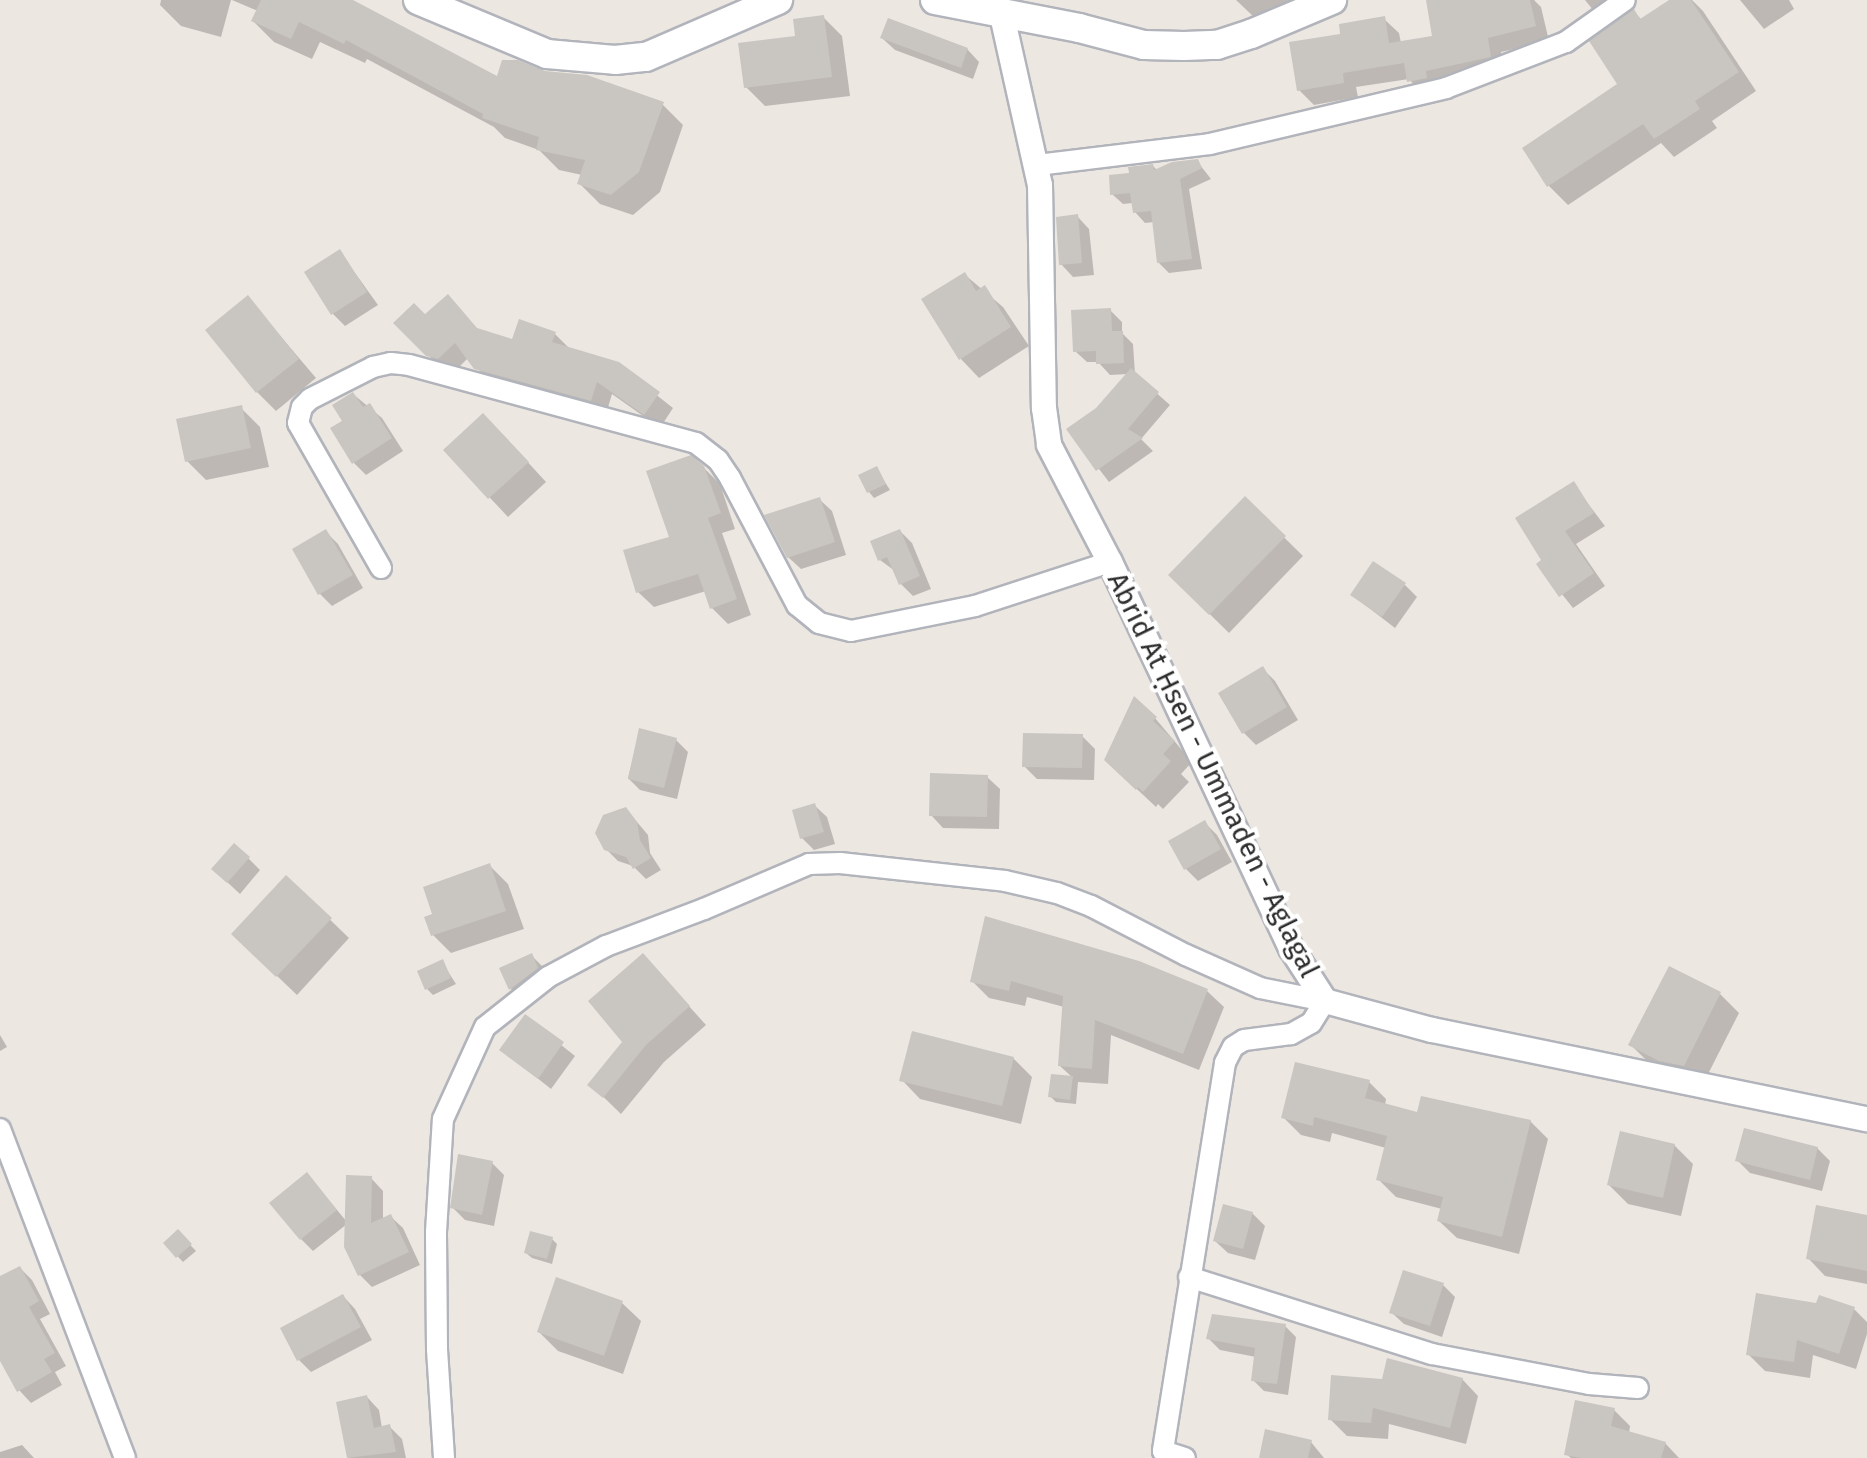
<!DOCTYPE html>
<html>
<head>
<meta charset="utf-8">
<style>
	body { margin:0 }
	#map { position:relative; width:1867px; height:1458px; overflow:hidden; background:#ede7e2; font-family:"Fira Sans",sans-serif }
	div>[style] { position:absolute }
	.shadow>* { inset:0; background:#0003 }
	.building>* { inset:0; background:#c9c5c0 }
	.roads { filter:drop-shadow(2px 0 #b2b4bb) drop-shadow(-2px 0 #b2b4bb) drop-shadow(0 2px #b2b4bb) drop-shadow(0 -2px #b2b4bb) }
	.minor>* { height:20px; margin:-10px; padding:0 10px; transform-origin:10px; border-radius:10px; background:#fff }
	.tertiary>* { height:24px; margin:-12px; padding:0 12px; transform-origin:12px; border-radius:12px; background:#fff }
	.secondary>* { height:28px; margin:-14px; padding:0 14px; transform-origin:14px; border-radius:14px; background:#fff }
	span { translate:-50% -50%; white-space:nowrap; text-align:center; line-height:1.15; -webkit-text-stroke:8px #fff; paint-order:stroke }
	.street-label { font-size:28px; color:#2d2d2d }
</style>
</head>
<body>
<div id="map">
	<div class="shadow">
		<div style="clip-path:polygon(161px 0,231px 0,221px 37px,181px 26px,160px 5px)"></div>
		<div style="clip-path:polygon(232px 0,346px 0,498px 79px,545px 73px,662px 104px,683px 125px,660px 192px,633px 215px,600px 204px,579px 183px,582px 175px,559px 170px,539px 150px,505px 138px,494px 127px,367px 59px,365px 63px,320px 42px,312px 59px,274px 42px,253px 21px,258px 11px)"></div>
		<div style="clip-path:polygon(1236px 0,1327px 0,1256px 19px)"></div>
		<div style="clip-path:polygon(1428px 0,1534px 0,1541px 7px,1549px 41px,1501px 52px,1504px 71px,1424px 96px,1409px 79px,1356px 87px,1358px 97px,1314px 105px,1299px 90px,1343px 36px,1384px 19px,1399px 33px,1401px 43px,1434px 37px)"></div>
		<div style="clip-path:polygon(1585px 0,1630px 0,1602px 21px)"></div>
		<div style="clip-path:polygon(1672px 0,1692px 0,1703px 11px,1756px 91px,1712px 121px,1717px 128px,1674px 157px,1661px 143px,1568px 205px,1549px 186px,1525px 148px,1620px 85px,1634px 12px,1642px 20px)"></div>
		<div style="clip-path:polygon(1740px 0,1789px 0,1794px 9px,1764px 29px)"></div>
		<div style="clip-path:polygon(823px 17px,842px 36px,850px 96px,765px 106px,746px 87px)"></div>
		<div style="clip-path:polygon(882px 38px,967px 49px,979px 62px,973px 79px,895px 50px)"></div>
		<div style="clip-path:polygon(1197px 161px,1211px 179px,1189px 189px,1202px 269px,1169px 273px,1159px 263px,1154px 222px,1145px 223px,1135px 212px,1133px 203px,1123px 204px,1112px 194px,1131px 174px,1153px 166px,1158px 171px)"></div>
		<div style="clip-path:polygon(1077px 216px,1089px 229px,1094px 275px,1073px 277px,1061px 264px)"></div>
		<div style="clip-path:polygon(340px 252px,378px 305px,345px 326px,333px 314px)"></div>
		<div style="clip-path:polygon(964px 274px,1003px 307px,1029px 346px,979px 378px,961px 359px)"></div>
		<div style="clip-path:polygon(248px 298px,316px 378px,276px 411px,257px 392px)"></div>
		<div style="clip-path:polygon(1110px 310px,1122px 322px,1122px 333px,1133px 344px,1135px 374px,1170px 405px,1141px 439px,1153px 451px,1109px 482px,1069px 430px,1098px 410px,1128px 374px,1110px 375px,1098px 362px,1087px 362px,1075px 351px)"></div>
		<div style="clip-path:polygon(425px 316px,514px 342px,554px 333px,569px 348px,617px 364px,673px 408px,660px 428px,612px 394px,606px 414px,491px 383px,468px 358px,453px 373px,443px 370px,396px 323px)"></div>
		<div style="clip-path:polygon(353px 394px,382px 418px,403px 451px,366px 475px,354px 463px,344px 422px)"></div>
		<div style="clip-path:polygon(241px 408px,260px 427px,269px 467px,206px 480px,187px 461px)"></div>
		<div style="clip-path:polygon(502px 434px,546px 482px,508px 517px,446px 451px)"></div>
		<div style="clip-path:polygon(703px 467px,720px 484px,735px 529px,722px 533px,751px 615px,728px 624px,712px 608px,706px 591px,654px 607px,638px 592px,671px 538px)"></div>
		<div style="clip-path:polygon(876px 468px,890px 490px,874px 498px,869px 492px)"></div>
		<div style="clip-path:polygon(1573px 484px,1605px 526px,1576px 544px,1605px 586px,1573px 608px,1538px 564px,1544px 560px)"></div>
		<div style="clip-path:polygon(819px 499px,832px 511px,846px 555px,801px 569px,788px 557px)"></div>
		<div style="clip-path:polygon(1245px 499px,1303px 556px,1229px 633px,1170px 575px)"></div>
		<div style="clip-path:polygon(900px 531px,912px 543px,931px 589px,913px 596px,901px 584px,895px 571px,880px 560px)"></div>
		<div style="clip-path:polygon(326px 532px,338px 544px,363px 588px,332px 606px,320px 594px)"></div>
		<div style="clip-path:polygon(1405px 585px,1417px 597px,1395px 628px,1352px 595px)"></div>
		<div style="clip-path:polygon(1263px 669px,1275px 681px,1298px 720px,1256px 745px,1244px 733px,1221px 694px)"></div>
		<div style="clip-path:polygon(1155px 718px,1192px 762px,1181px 774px,1189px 782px,1163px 809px,1158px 804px,1156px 807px,1106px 760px)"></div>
		<div style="clip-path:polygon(640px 731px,676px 740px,688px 752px,677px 799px,640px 790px,628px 778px)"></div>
		<div style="clip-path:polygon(1082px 736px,1095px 749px,1094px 780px,1037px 779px,1024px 766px)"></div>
		<div style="clip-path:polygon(987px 777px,1000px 789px,999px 829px,943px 828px,931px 815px)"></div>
		<div style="clip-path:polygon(814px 805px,827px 817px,835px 844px,814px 850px,802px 838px)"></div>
		<div style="clip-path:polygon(626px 809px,648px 835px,650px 853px,661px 870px,646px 879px,633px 866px,618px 861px,606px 849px)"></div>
		<div style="clip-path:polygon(1205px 823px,1217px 835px,1232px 862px,1198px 881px,1186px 869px)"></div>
		<div style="clip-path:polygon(248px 858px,260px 870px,240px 894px,226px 881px)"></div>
		<div style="clip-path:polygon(489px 865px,508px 884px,524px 929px,451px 953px,432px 934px,435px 915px)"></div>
		<div style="clip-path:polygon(286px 877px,349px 938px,297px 995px,252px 952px)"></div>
		<div style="clip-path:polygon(986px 919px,1207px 991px,1224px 1007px,1199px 1070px,1111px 1035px,1108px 1084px,1078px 1082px,1076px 1104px,1056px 1102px,1050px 1096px,1053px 1076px,1073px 1078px,1060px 1066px,1064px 1007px,1027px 997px,1025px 1006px,989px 998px,973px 982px)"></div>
		<div style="clip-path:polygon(531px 955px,544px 968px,550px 981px,523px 1001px,511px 989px,501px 969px)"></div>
		<div style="clip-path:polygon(643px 955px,706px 1025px,664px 1062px,621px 1114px,590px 1084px,625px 1042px)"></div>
		<div style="clip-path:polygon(442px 962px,456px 984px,433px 995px,427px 989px)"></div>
		<div style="clip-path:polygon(1720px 994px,1739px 1013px,1703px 1084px,1650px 1064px,1631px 1045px)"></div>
		<div style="clip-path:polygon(526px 1017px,575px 1056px,551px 1089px,502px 1050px)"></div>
		<div style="clip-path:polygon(0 1035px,7px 1047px,0 1051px)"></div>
		<div style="clip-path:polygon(1013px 1058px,1032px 1077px,1021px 1124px,920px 1099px,902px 1080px)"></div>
		<div style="clip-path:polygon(1369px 1082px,1386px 1099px,1385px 1105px,1418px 1114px,1530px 1121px,1548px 1139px,1519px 1254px,1457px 1238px,1439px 1221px,1442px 1209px,1396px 1197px,1378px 1179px,1386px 1148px,1332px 1133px,1330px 1142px,1301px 1135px,1284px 1118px)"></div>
		<div style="clip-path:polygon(1674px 1145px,1693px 1164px,1681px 1216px,1628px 1204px,1609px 1185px)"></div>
		<div style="clip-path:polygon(1817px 1148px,1830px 1161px,1822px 1191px,1750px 1173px,1738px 1161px)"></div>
		<div style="clip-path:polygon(492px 1163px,504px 1175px,494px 1226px,465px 1220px,453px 1208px)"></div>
		<div style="clip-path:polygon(307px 1174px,347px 1222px,371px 1178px,383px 1191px,383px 1220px,390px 1216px,403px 1228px,420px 1265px,372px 1287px,360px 1275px,347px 1224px,313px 1251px,301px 1239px)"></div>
		<div style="clip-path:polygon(1252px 1213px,1265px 1226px,1255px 1260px,1228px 1253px,1215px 1241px)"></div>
		<div style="clip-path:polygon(1867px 1217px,1867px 1284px,1825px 1276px,1808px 1258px)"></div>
		<div style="clip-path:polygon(178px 1232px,196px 1251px,183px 1262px,165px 1243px)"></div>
		<div style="clip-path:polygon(552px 1239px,557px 1244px,552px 1264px,532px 1258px,526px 1253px)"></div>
		<div style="clip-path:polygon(20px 1268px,32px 1280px,50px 1314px,40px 1319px,66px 1366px,55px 1372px,62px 1385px,31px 1403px,19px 1390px,0 1356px,0 1278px)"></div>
		<div style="clip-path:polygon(1443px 1285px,1455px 1297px,1442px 1337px,1404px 1324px,1391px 1312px)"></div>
		<div style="clip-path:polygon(343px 1296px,355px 1309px,372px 1340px,311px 1372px,299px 1360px)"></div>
		<div style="clip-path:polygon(622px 1303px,641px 1321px,623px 1374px,558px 1351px,539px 1332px)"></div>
		<div style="clip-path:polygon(1854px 1309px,1867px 1322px,1867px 1334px,1856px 1369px,1813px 1355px,1810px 1378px,1765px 1371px,1748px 1354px)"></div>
		<div style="clip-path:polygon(1285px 1326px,1296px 1337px,1288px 1395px,1264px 1391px,1253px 1380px,1256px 1357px,1220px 1350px,1208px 1338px)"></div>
		<div style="clip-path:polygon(1462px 1379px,1478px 1396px,1466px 1444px,1389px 1424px,1388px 1439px,1347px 1436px,1330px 1419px,1383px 1381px)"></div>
		<div style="clip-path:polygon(367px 1397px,379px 1410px,382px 1428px,390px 1427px,402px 1439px,406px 1458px,349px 1458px,338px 1403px)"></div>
		<div style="clip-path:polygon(1614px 1410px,1630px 1426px,1629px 1433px,1665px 1443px,1679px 1458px,1571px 1458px,1566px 1454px)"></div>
		<div style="clip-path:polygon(1311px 1442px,1324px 1458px,1261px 1458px)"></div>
		<div style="clip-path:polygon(22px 1445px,34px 1458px,0 1458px,0 1452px)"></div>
	</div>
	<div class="building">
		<div style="clip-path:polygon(261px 0,353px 0,497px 76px,502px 60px,518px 60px,545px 71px,587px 75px,664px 102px,639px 172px,611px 195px,577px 184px,585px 160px,536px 150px,539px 137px,482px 118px,483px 114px,346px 40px,344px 44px,299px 22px,291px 39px,251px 21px)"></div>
		<div style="clip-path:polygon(1426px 0,1530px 0,1536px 26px,1488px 38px,1491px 57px,1426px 71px,1427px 78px,1407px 82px,1404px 63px,1343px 73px,1344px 83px,1297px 91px,1289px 42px,1340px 34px,1339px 24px,1385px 16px,1389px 43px,1432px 36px)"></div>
		<div style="clip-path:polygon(1669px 0,1691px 0,1739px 72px,1695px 101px,1700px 109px,1654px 139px,1643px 124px,1547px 187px,1522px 148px,1617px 84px,1589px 41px,1634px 9px,1640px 19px)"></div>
		<div style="clip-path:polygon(824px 15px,832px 77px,744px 88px,738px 43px,795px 36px,793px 19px)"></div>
		<div style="clip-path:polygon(888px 18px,968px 48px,961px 68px,880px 38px)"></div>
		<div style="clip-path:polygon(1198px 159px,1202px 168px,1180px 179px,1192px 259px,1157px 263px,1151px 211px,1133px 213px,1130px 193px,1110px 195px,1109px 175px,1129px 173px,1128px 167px,1153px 164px,1154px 170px,1172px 162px)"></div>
		<div style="clip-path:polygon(1078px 214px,1082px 263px,1059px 265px,1056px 217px)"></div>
		<div style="clip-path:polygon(340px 249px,367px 292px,331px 315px,304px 272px)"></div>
		<div style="clip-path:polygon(965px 272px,976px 291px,985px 285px,1011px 327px,959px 360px,921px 299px)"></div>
		<div style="clip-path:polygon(448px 294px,477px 328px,512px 339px,519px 319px,556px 332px,552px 342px,619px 362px,660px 392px,644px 415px,597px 382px,591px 401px,474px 369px,455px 343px,438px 359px,426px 356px,393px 323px,414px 303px,425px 314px)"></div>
		<div style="clip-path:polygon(248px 295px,299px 359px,256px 393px,205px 330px)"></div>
		<div style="clip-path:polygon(1111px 308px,1112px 331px,1123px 331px,1124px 363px,1096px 364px,1096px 351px,1073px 352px,1071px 310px)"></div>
		<div style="clip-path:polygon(1131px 368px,1159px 392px,1128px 429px,1143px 438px,1096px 471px,1066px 429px,1096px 408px)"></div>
		<div style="clip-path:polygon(353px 392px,363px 407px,370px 403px,392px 438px,352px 464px,330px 428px,342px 421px,332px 405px)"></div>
		<div style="clip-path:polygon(242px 405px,251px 448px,185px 462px,176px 419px)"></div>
		<div style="clip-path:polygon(483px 413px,529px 462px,488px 499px,443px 450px)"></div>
		<div style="clip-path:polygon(691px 455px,704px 466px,721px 513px,708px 518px,737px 599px,710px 609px,698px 574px,636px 593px,623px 550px,669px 537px,646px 471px)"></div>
		<div style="clip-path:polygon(877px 466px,886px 484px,867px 493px,858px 475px)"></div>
		<div style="clip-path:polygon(1574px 481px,1594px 513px,1565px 531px,1594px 573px,1559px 597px,1536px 564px,1541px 560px,1515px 518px)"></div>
		<div style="clip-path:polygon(1245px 496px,1286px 536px,1209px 615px,1168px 575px)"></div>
		<div style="clip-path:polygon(820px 497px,835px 542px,787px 558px,764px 515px)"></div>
		<div style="clip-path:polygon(326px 529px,353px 575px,318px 595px,292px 549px)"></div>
		<div style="clip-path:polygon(900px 529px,920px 576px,899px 585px,887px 557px,878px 561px,870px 541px)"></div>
		<div style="clip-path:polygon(1373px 561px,1406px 583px,1382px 617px,1350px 595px)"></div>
		<div style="clip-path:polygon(1263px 666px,1287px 707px,1242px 734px,1218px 693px)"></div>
		<div style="clip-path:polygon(1134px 696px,1157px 717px,1153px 721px,1175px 741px,1163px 754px,1171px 761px,1143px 792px,1138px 787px,1136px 790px,1104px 760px)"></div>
		<div style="clip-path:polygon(639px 728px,677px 738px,664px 788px,628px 779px)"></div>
		<div style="clip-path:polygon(1023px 733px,1083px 734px,1082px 768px,1022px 767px)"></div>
		<div style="clip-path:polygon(930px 773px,988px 775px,987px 817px,929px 816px)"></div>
		<div style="clip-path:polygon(815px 803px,824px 832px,800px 839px,792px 810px)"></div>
		<div style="clip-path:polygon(626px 807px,637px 822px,640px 840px,651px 858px,633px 869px,626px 857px,604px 850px,595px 833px,603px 815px)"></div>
		<div style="clip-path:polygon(1205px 820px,1221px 849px,1184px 870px,1168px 841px)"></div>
		<div style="clip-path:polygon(234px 843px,250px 857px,227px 883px,211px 869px)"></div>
		<div style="clip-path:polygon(490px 863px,506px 911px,431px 936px,424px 917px,432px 914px,423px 887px)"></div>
		<div style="clip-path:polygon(286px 875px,332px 918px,276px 977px,231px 934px)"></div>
		<div style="clip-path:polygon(985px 916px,1139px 961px,1208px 989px,1183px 1054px,1095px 1020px,1092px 1069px,1058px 1066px,1063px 996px,1011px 981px,1009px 991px,970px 982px)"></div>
		<div style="clip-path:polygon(532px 953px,538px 968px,509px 990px,499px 968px)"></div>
		<div style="clip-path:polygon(643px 953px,690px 1006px,646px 1045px,603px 1098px,587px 1085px,622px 1042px,588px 1001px)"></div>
		<div style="clip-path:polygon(443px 959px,451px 978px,425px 990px,417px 971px)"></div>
		<div style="clip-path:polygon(1669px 966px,1721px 992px,1684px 1066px,1659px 1061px,1628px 1045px)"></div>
		<div style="clip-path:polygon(525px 1014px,564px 1042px,538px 1079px,499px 1050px)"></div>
		<div style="clip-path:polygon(912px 1031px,1014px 1057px,1002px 1106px,899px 1081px)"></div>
		<div style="clip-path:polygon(1295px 1062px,1370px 1080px,1365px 1098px,1417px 1112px,1421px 1096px,1531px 1120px,1502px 1237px,1437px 1221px,1443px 1197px,1376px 1180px,1387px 1136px,1314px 1117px,1313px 1126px,1281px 1118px)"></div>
		<div style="clip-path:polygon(1051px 1074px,1073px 1076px,1070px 1100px,1048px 1097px)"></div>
		<div style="clip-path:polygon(1744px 1128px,1818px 1147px,1810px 1180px,1735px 1161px)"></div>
		<div style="clip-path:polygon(1620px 1131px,1675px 1144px,1663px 1198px,1607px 1185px)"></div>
		<div style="clip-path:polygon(458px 1154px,493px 1161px,482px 1215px,450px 1208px)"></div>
		<div style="clip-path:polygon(307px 1172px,337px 1210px,300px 1240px,269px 1203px)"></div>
		<div style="clip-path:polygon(346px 1175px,372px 1176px,371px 1223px,391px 1214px,409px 1252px,358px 1276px,344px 1247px)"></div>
		<div style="clip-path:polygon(1223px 1204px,1253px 1212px,1243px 1249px,1213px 1241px)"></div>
		<div style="clip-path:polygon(1816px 1205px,1867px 1215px,1867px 1271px,1806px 1259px)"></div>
		<div style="clip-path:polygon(178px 1229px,192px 1244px,176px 1258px,163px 1243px)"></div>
		<div style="clip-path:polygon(530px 1231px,553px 1237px,547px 1259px,524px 1253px)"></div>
		<div style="clip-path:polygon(20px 1266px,39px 1301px,29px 1307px,55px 1353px,44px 1359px,52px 1372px,17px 1392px,0 1361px,0 1276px)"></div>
		<div style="clip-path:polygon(1403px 1270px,1444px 1283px,1430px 1326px,1389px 1313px)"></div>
		<div style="clip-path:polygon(556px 1277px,623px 1301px,604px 1356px,537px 1332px)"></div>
		<div style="clip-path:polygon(1756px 1293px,1816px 1303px,1819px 1295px,1855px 1307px,1839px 1354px,1797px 1340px,1794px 1362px,1746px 1355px)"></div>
		<div style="clip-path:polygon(343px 1294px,361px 1327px,297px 1361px,280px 1328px)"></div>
		<div style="clip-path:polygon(1212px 1314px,1286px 1324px,1277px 1384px,1251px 1381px,1255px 1348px,1206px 1339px)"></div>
		<div style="clip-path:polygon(1387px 1358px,1463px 1378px,1450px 1428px,1373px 1408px,1371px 1423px,1328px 1420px,1331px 1375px,1382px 1379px)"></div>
		<div style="clip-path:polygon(367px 1395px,374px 1428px,390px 1424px,396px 1452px,347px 1458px,336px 1402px)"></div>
		<div style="clip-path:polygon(1575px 1400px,1615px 1408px,1611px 1426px,1666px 1442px,1661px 1458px,1581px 1458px,1564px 1455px)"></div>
		<div style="clip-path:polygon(1265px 1429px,1312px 1440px,1308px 1458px,1259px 1458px)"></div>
	</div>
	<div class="roads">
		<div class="minor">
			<div style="left:1037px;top:165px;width:174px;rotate:-6.9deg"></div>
			<div style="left:1210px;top:144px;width:243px;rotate:-13.3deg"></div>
			<div style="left:1446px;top:88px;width:129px;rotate:-21deg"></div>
			<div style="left:1566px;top:42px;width:72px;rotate:-35.4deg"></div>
			<div style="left:381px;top:568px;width:167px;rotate:-119.8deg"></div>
			<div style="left:298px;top:423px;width:16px;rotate:-76deg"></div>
			<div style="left:302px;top:407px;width:11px;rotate:-45deg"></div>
			<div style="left:310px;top:399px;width:71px;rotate:-26.9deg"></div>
			<div style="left:373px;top:367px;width:18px;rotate:-13deg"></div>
			<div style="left:391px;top:363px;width:18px;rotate:6deg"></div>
			<div style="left:409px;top:365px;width:297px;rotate:15.2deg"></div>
			<div style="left:696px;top:443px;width:28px;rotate:38deg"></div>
			<div style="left:718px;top:460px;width:22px;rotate:56deg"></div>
			<div style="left:730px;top:478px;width:144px;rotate:62.2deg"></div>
			<div style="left:797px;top:605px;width:28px;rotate:39deg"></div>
			<div style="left:819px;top:623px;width:33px;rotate:14deg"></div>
			<div style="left:851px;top:631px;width:126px;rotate:-11.4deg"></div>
			<div style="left:975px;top:606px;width:142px;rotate:-18.1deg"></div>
			<div style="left:0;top:1129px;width:352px;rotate:69.2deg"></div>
			<div style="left:1189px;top:1277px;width:255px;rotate:17.6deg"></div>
			<div style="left:1432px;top:1354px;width:160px;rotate:10.8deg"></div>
			<div style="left:1589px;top:1384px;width:49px;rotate:4.7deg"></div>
			<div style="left:444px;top:1458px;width:109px;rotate:-93.7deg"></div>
			<div style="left:437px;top:1349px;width:117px;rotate:-90.5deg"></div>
			<div style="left:436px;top:1232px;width:113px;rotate:-86.5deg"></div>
			<div style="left:443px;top:1119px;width:101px;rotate:-65.5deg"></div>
			<div style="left:485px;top:1027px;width:80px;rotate:-38.4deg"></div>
			<div style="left:548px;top:977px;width:66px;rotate:-28.1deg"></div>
			<div style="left:606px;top:946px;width:105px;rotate:-20.7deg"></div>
			<div style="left:704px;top:909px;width:114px;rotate:-23.2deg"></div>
			<div style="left:809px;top:864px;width:31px;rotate:-2deg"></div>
			<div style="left:840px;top:863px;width:166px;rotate:6.2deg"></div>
			<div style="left:1005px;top:881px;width:53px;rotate:13deg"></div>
			<div style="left:1057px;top:893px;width:36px;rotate:21deg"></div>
			<div style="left:1091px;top:906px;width:107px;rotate:27.3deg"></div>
			<div style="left:1186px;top:955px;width:81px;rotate:24deg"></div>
			<div style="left:1260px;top:988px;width:66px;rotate:11.3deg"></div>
			<div style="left:1325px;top:1001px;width:26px;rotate:122deg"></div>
			<div style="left:1311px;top:1023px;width:23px;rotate:151deg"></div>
			<div style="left:1291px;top:1034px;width:47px;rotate:172.7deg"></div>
			<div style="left:1244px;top:1040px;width:13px;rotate:148deg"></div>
			<div style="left:1233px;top:1047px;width:18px;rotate:117deg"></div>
			<div style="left:1225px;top:1063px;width:393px;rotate:99.1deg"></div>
			<div style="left:1163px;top:1451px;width:23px;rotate:18deg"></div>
		</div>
		<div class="tertiary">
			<div style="left:1001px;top:11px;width:178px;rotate:77.4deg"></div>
			<div style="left:1040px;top:185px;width:223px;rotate:89deg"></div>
			<div style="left:1044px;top:408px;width:37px;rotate:82deg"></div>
			<div style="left:1049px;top:445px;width:132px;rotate:62.5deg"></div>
			<div style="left:1110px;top:562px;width:426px;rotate:64.9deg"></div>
			<div style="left:1291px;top:948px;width:63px;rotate:57.3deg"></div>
			<div style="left:1325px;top:1001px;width:111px;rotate:15.2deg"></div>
			<div style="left:1432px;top:1030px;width:444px;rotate:11.6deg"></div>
		</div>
		<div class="secondary">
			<div style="left:418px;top:0;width:140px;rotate:22.7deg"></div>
			<div style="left:547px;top:54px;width:68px;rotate:5deg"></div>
			<div style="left:615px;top:60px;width:31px;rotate:-6deg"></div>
			<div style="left:646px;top:57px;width:144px;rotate:-23.4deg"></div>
			<div style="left:935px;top:0;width:147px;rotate:11deg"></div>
			<div style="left:1079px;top:28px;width:67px;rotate:14.7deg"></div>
			<div style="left:1144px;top:45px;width:40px;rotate:1.4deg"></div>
			<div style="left:1184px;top:46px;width:33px;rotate:-2deg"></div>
			<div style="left:1217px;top:45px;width:36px;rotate:-18deg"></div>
			<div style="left:1251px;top:34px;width:88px;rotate:-22.8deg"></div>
		</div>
	</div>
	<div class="street-label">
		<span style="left:1213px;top:775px;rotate:64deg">Abrid At Ḥsen - Ummaden - Aglagal</span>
	</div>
</div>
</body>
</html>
